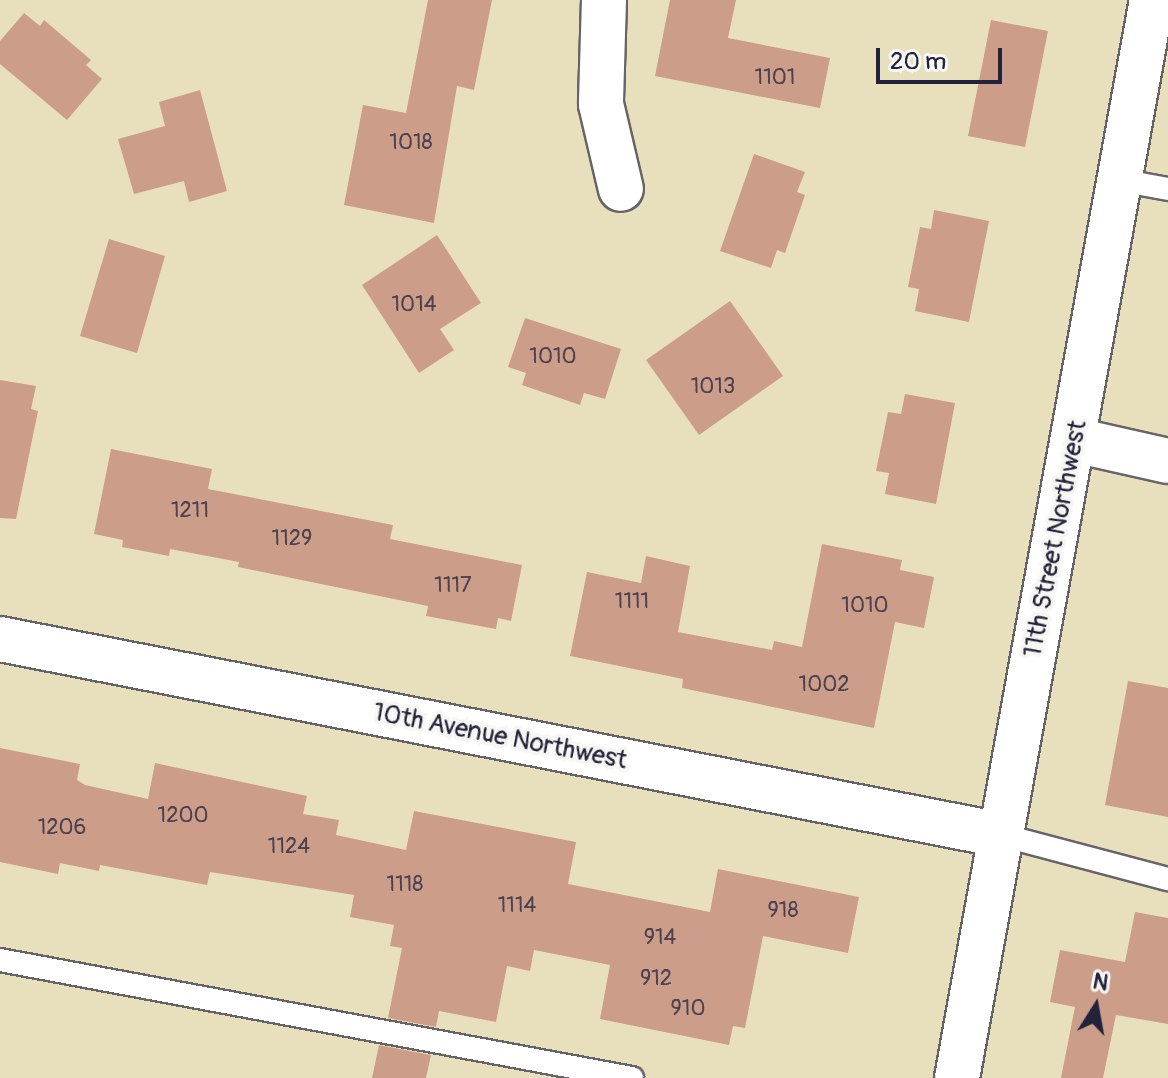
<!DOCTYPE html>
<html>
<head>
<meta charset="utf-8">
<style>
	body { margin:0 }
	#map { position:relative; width:1168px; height:1078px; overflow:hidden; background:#e8e0bc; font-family:Pangolin,sans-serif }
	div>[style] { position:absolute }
	.building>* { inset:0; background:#cc9e8a }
	.roads { filter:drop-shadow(2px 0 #676468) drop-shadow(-2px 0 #676468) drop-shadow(0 2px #676468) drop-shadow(0 -2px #676468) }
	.lane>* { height:22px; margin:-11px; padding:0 11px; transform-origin:11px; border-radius:11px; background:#fff }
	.street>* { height:44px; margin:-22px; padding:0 22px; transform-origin:22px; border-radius:22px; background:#fff }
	span { translate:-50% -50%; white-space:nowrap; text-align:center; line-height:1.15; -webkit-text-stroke:8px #f6f6f2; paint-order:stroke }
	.number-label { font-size:22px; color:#4c414f }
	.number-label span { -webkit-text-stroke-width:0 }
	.street-label { font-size:26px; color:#22223b }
	.north { position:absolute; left:1056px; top:966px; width:80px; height:80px; -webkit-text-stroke:6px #f6f6f2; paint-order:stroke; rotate:11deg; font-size:22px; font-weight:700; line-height:32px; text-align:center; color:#22223b }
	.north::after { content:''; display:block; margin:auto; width:28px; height:36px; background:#22223b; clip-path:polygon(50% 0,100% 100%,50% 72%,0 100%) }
	.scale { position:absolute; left:876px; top:48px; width:126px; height:36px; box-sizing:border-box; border:4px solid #22223b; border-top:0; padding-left:10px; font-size:24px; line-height:28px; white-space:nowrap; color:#22223b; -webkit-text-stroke:6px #f6f6f2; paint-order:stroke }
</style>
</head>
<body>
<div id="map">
	<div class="building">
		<div style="clip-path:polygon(428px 0,492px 0,474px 90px,457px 86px,434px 223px,344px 205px,363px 105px,406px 113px)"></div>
		<div style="clip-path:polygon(670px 0,736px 0,728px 38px,830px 58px,820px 108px,655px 76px)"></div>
		<div style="clip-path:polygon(24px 13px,40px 26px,44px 20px,91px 60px,86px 65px,102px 79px,67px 120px,0 64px,0 41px)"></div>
		<div style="clip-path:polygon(991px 20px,1048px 31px,1025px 147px,968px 136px)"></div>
		<div style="clip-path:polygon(200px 90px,227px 191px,189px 202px,184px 181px,134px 194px,118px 139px,165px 126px,159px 102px)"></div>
		<div style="clip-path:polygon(754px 154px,805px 172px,797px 192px,805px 195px,785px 253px,777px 250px,771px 268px,720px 251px)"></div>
		<div style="clip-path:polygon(934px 210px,989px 221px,969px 322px,915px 311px,919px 289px,908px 287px,920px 227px,931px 229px)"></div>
		<div style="clip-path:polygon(437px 235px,481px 303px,440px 329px,454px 350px,419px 373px,362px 285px)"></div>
		<div style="clip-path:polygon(109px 239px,165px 256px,137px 353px,80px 336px)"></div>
		<div style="clip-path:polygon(730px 301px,783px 376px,699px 435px,646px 360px)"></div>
		<div style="clip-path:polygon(525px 318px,621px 349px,605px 399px,584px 393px,580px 405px,522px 385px,526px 373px,508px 367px)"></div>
		<div style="clip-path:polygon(0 380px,36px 386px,31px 409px,38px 411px,16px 519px,0 518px)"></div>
		<div style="clip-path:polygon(905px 394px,955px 403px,936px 504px,885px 494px,889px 473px,876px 471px,888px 412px,901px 414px)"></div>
		<div style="clip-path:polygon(111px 449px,212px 469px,208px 489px,393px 525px,390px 539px,522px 565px,511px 621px,498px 618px,496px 629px,426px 616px,428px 606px,238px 567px,239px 562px,170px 549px,169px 556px,122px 547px,123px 540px,94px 534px)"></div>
		<div style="clip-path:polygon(822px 544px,902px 560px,900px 570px,934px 577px,924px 628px,895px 622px,874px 728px,682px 688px,683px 679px,570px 656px,587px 572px,641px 583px,646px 556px,690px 566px,678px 632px,772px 650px,774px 641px,802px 647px)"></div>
		<div style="clip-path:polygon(1128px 681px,1168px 688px,1168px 817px,1105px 805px)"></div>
		<div style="clip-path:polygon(0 748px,80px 764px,77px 780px,85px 785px,148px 799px,155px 763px,307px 796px,303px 814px,339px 820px,336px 835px,406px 850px,414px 811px,576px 842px,568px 884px,710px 912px,718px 869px,859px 897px,848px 953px,763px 936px,745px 1028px,733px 1026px,729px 1045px,600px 1019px,610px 965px,534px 950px,530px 971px,507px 966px,496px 1022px,439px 1011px,436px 1027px,388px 1018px,402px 948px,390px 946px,394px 925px,350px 917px,354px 895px,210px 872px,207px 885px,100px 865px,99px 871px,60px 863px,58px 874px,0 862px)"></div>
		<div style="clip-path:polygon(1135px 912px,1168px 918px,1168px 1024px,1116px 1015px,1103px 1078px,1061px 1078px,1075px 1007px,1050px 1002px,1060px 950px,1125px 962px)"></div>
		<div style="clip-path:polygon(379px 1045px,431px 1055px,426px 1078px,372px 1078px)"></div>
	</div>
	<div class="roads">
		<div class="lane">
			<div style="left:1119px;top:180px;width:50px;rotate:10.4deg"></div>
			<div style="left:1001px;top:835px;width:173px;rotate:14.8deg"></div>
			<div style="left:0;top:960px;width:643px;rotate:10.58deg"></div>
		</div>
		<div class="street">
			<div style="left:604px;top:0;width:104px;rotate:91.7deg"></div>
			<div style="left:601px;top:104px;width:87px;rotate:76.8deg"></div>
			<div style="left:1075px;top:440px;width:95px;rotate:12.7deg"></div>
			<div style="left:0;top:639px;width:1020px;rotate:11.08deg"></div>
			<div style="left:957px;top:1078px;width:1095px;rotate:-79.75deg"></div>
		</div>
	</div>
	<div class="number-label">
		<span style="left:775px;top:78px">1101</span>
		<span style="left:411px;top:143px">1018</span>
		<span style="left:414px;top:305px">1014</span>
		<span style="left:553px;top:357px">1010</span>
		<span style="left:713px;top:387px">1013</span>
		<span style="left:190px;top:511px">1211</span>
		<span style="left:292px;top:539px">1129</span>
		<span style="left:453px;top:586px">1117</span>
		<span style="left:632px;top:602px">1111</span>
		<span style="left:865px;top:606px">1010</span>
		<span style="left:824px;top:685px">1002</span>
		<span style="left:183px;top:816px">1200</span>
		<span style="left:62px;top:828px">1206</span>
		<span style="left:289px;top:847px">1124</span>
		<span style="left:405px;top:885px">1118</span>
		<span style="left:517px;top:906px">1114</span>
		<span style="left:783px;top:911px">918</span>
		<span style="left:660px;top:938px">914</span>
		<span style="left:656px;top:979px">912</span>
		<span style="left:688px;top:1009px">910</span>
	</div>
	<div class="street-label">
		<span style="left:1056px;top:539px;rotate:-79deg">11th Street Northwest</span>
		<span style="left:500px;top:737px;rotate:11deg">10th Avenue Northwest</span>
	</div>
	<div class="north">N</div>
	<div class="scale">20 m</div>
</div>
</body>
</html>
